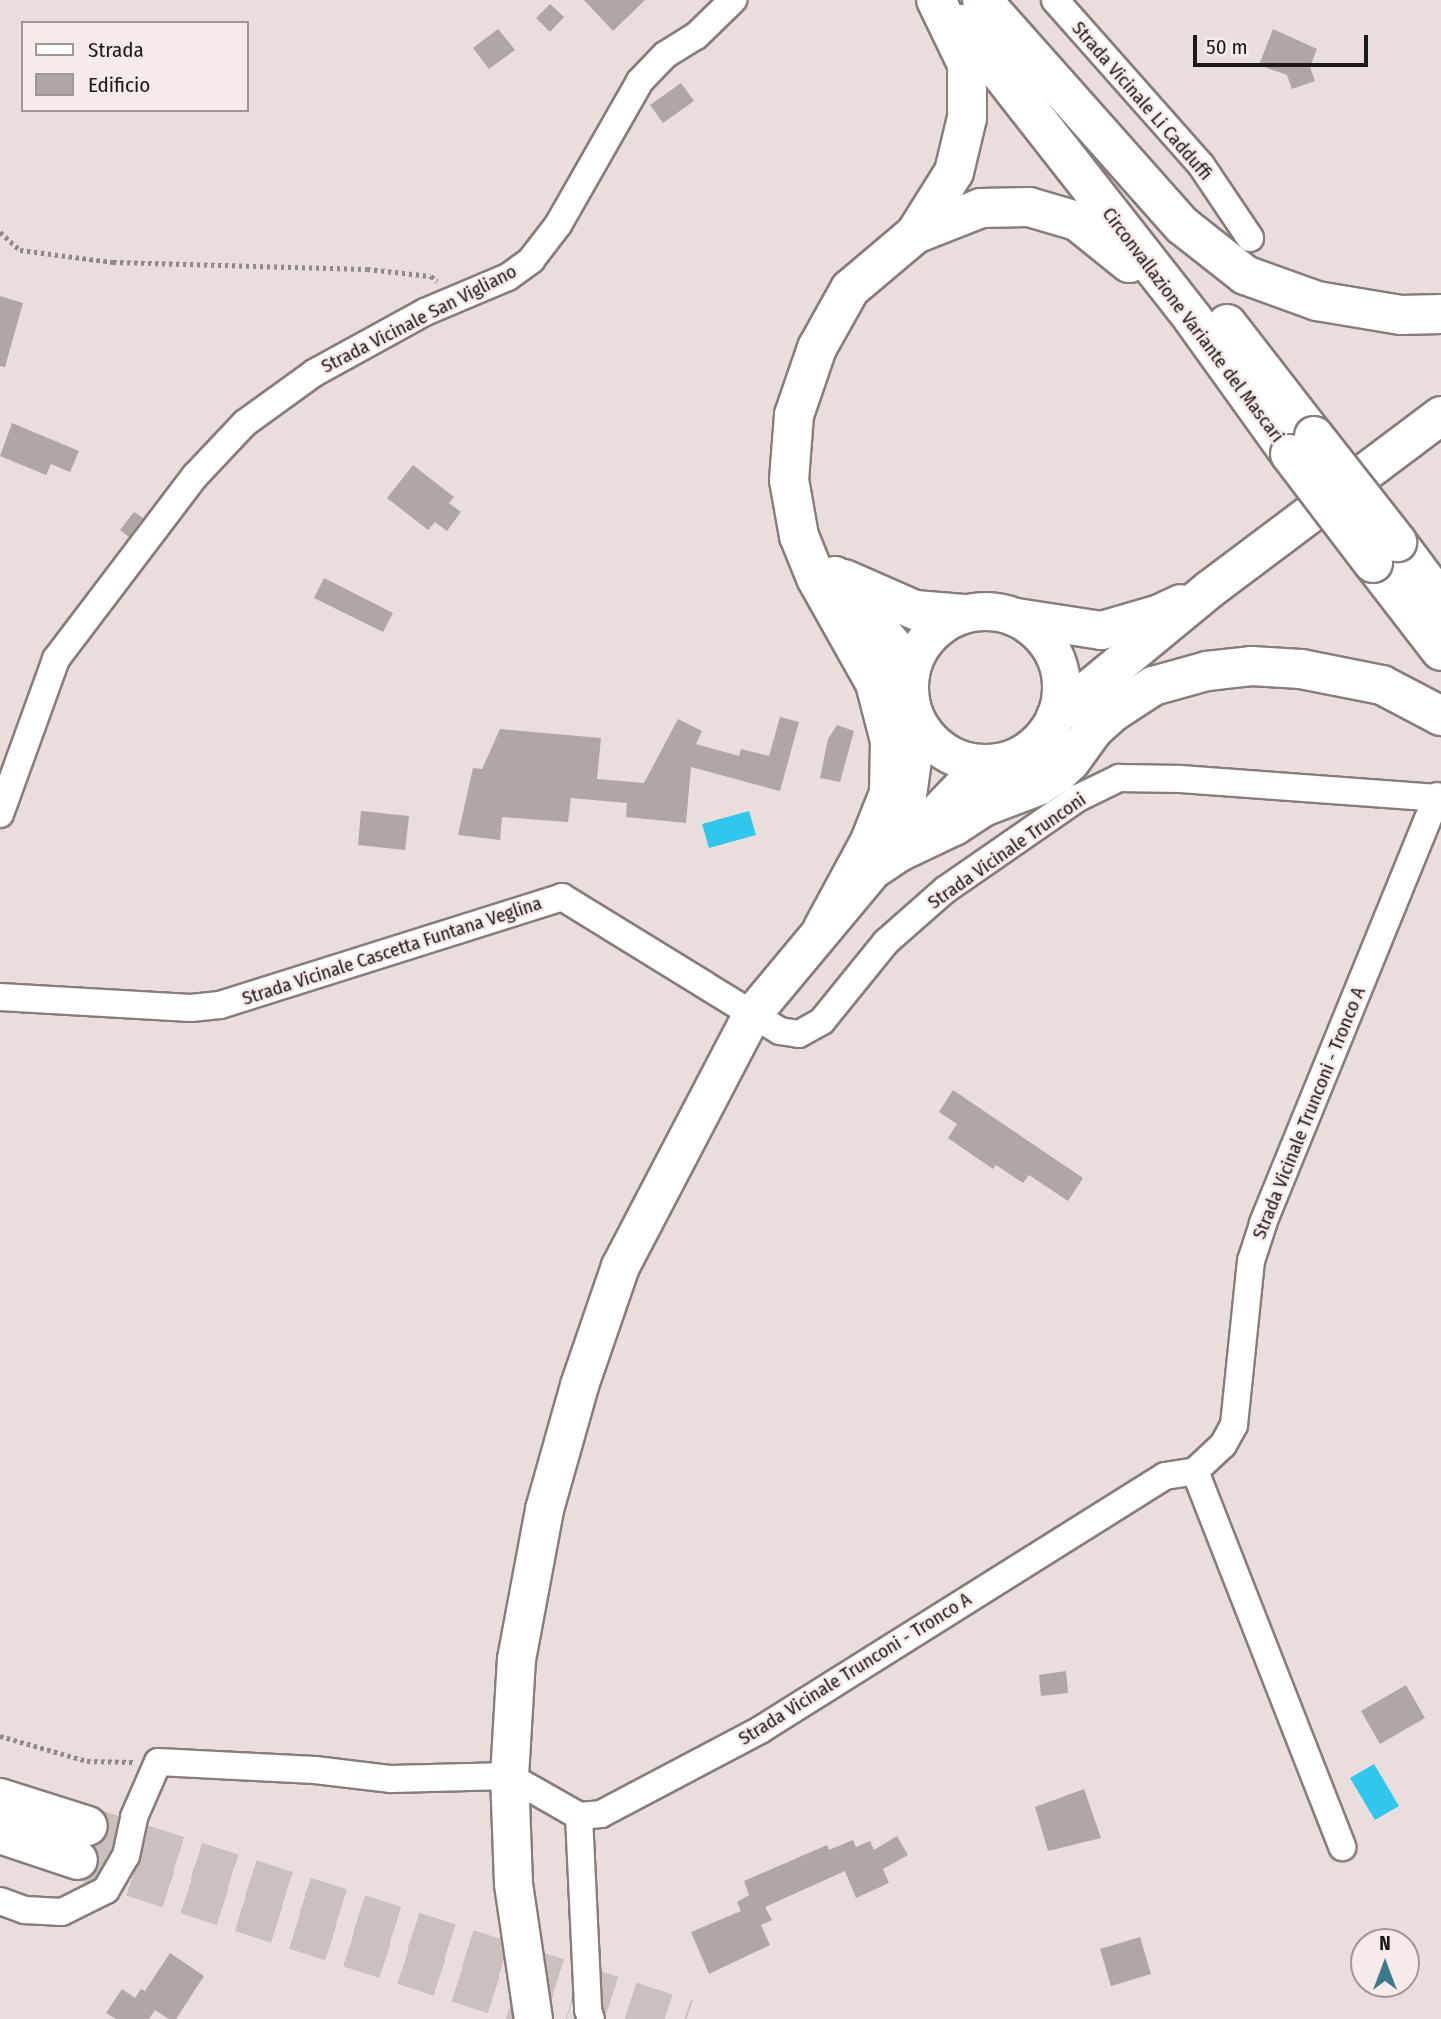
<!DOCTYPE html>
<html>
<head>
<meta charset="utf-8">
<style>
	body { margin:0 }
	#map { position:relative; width:1441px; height:2019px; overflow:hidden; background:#e9dedb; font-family:"Fira Sans Condensed",sans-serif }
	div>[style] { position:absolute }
	.water>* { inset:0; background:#31c6ec }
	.building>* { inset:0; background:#b0a6a3 }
	.highway-tunnel>* { height:38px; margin-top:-19px; transform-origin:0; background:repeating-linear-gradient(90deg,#cac0be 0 38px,transparent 0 57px) }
	.path>* { height:4.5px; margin-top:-2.25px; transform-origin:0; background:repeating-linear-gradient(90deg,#918987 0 3.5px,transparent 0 7px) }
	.roads { filter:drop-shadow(2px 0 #877d7a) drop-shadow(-2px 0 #877d7a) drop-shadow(0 2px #877d7a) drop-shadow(0 -2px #877d7a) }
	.street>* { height:26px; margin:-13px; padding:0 13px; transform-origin:13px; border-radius:13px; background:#fff }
	.secondary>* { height:37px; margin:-18.5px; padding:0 18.5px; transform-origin:18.5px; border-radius:18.5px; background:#fff }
	.secondary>.ring { margin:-18.5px; padding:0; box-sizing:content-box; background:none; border:37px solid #fff; border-radius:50% }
	.highway>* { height:38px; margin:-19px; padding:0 19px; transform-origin:19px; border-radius:19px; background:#fff }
	.bridges { filter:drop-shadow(2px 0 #877d7a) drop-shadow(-2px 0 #877d7a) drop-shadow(0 2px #877d7a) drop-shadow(0 -2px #877d7a) }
	.highway-bridge>* { height:38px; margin:-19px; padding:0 19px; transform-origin:19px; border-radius:19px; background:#fff }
	span { translate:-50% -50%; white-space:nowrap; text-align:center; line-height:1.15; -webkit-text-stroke:5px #f6ebe8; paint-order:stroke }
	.street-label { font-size:19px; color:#1c1918 }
	.legend { position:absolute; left:21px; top:21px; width:228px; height:91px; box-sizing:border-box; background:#f6ebe8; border:2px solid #9f9795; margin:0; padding:9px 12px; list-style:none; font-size:21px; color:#1c1918 }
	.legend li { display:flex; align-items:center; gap:14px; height:35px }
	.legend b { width:35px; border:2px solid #9f9795 }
	.north { position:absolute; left:1350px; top:1928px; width:70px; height:70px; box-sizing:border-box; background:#f6ebe8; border:2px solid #9f9795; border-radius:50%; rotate:0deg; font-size:19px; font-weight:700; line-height:28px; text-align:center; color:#1c1918 }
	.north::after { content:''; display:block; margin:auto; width:24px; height:32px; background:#3a7a8d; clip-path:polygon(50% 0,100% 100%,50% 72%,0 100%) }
	.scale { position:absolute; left:1193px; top:35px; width:175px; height:32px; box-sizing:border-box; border:4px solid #1c1918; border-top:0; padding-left:9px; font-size:21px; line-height:24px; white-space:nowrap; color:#1c1918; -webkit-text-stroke:5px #f6ebe8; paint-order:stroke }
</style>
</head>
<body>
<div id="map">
	<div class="water">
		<div style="clip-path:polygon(749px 811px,756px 835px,709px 848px,702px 824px)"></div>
		<div style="clip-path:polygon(1374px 1764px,1399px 1806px,1375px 1820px,1350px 1778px)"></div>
	</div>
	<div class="building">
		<div style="clip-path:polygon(584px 0,645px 0,613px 31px)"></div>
		<div style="clip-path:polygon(550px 4px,564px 17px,550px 32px,536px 18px)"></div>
		<div style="clip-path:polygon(498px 29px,515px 50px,489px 69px,473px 48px)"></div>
		<div style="clip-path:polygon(1273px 29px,1317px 49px,1310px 67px,1315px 81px,1292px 89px,1287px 75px,1259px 65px)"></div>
		<div style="clip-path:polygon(681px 83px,694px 101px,663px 123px,650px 105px)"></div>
		<div style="clip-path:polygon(0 296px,23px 303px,5px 367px,0 366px)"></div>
		<div style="clip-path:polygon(12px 423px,79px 451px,70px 472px,51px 464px,46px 475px,0 456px)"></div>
		<div style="clip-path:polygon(413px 465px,454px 497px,449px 503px,461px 512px,447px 531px,435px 522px,428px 530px,387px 498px)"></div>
		<div style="clip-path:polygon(134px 512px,143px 518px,129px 537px,120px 530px)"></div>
		<div style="clip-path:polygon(324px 578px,393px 613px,383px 632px,314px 598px)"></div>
		<div style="clip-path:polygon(780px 717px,799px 722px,780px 791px,691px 767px,686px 823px,626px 817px,627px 803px,571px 798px,568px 822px,502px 817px,500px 840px,458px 835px,473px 768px,482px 769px,500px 729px,601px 738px,597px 779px,644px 783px,678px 719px,702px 731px,696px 744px,739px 756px,741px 749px,769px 756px)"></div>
		<div style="clip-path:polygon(837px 725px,854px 731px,840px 782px,820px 778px,828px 739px)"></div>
		<div style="clip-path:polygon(361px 811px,409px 816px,405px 850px,358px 845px)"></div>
		<div style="clip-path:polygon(953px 1090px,1083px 1178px,1068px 1201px,1029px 1175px,1023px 1183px,996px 1165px,993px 1169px,948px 1138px,957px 1124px,939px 1112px)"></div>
		<div style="clip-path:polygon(1066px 1671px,1068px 1693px,1041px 1696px,1039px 1675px)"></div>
		<div style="clip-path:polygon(1406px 1685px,1425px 1718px,1380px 1744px,1361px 1711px)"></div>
		<div style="clip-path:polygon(1084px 1789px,1101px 1838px,1048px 1851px,1035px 1807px)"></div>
		<div style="clip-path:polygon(897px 1836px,908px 1855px,883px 1869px,889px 1883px,856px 1898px,845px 1871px,765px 1907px,772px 1920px,761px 1925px,770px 1945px,709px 1974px,691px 1932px,741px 1911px,737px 1902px,749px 1895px,744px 1881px,827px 1845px,829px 1850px,853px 1840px,856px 1847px,870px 1841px,874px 1850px)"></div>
		<div style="clip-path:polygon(1140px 1937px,1151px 1974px,1111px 1986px,1100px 1949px)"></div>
		<div style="clip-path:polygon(170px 1953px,204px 1976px,176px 2019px,169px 2019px,155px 2010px,149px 2019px,116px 2019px,106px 2013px,122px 1989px,135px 1998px,141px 1989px,145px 1991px)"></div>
	</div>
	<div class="highway-tunnel">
		<div style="left:88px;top:1826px;width:629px;rotate:17.86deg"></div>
		<div style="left:78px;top:1860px;width:514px;rotate:18.01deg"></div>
	</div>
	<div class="path">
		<div style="left:0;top:232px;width:27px;rotate:42deg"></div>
		<div style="left:20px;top:250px;width:94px;rotate:7.4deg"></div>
		<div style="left:113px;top:262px;width:254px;rotate:1.6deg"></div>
		<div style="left:367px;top:269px;width:64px;rotate:6.2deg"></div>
		<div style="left:431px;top:276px;width:8px;rotate:40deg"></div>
		<div style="left:0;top:1736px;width:91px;rotate:16deg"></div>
		<div style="left:87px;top:1761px;width:46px;rotate:1.2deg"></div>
	</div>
	<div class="roads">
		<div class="street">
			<div style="left:1055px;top:0;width:220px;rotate:48.5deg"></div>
			<div style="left:1201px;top:165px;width:88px;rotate:56.1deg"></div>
			<div style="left:0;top:814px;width:165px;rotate:-70.1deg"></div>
			<div style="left:56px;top:659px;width:230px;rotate:-52.8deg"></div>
			<div style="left:195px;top:476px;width:73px;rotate:-46.7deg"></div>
			<div style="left:245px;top:423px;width:85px;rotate:-35.9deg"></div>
			<div style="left:314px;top:373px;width:127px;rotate:-28.8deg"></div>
			<div style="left:425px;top:312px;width:90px;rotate:-22.9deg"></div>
			<div style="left:508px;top:277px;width:29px;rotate:-36deg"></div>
			<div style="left:531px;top:260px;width:44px;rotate:-52.4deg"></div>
			<div style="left:558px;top:225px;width:166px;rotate:-60.3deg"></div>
			<div style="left:640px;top:81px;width:36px;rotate:-46deg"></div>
			<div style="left:665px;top:55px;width:36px;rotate:-32deg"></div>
			<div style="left:696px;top:36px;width:52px;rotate:-44.2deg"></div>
			<div style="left:0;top:997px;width:191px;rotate:3.3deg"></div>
			<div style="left:191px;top:1008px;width:29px;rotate:-6deg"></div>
			<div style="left:220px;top:1005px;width:359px;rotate:-17.5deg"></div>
			<div style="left:562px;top:897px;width:256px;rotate:31.6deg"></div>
			<div style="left:780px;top:1031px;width:19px;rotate:9deg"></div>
			<div style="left:799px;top:1034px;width:26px;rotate:-29deg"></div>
			<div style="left:822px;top:1021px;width:102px;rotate:-51deg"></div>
			<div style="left:886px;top:942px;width:79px;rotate:-41.4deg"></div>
			<div style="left:945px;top:890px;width:162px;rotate:-34.7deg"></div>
			<div style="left:1078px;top:798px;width:46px;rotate:-26deg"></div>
			<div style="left:1119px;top:778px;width:61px;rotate:0.9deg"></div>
			<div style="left:1180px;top:779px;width:262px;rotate:4.2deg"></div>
			<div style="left:1195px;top:1471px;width:404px;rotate:68.6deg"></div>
			<div style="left:579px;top:1816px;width:194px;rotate:87.3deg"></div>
			<div style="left:588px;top:2010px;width:9px;rotate:72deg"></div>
			<div style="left:0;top:1901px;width:27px;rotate:20deg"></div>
			<div style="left:25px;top:1910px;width:37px;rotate:3deg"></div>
			<div style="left:62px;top:1912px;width:49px;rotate:-26.6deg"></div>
			<div style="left:106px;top:1890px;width:39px;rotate:-60deg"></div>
			<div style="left:126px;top:1856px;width:40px;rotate:-78deg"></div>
			<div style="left:134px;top:1817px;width:60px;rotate:-66.4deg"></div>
			<div style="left:158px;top:1762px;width:157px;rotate:2.9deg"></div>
			<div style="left:315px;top:1770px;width:77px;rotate:6.8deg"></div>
			<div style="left:391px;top:1779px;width:118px;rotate:-1.5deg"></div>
			<div style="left:509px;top:1776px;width:81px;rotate:29.7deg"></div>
			<div style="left:579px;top:1816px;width:22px;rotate:-5deg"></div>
			<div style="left:601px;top:1814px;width:180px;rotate:-27.8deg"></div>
			<div style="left:760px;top:1730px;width:478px;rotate:-32.1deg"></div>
			<div style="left:1165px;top:1476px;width:30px;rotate:-9deg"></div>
			<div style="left:1195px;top:1471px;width:38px;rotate:-43deg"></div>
			<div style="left:1223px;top:1445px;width:23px;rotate:-61deg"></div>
			<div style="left:1234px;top:1425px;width:165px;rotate:-84.1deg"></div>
			<div style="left:1251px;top:1261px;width:40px;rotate:-72deg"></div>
			<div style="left:1263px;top:1223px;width:461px;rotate:-67.8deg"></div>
		</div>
		<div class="secondary">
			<div class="ring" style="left:909px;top:611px;width:115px;height:115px"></div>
			<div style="left:1016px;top:617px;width:86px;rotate:8.7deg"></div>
			<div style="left:1101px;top:630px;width:60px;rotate:-16.3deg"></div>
			<div style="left:1159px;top:613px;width:23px;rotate:-25deg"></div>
			<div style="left:1055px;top:716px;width:200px;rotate:-39.5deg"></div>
			<div style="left:1209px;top:589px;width:290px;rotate:-36.9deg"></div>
			<div style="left:891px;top:831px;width:33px;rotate:-63deg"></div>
			<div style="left:906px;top:802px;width:49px;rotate:-81.9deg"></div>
			<div style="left:913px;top:753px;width:39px;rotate:-89deg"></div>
			<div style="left:533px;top:2019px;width:137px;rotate:-98.4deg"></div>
			<div style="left:513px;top:1883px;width:107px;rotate:-92.1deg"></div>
			<div style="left:509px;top:1776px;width:117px;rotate:-86.6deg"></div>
			<div style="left:516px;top:1659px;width:153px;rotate:-79.4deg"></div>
			<div style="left:544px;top:1509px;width:129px;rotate:-74.2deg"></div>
			<div style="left:579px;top:1385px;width:126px;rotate:-71deg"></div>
			<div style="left:620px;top:1266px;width:284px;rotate:-62.4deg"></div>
			<div style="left:752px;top:1014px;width:187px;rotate:-50.2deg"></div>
			<div style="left:872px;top:870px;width:32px;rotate:-34deg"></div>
			<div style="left:899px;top:852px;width:95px;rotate:-46.3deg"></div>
			<div style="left:965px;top:783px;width:38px;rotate:-33deg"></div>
		</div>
		<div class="highway">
			<div style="left:982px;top:0;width:302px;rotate:48.4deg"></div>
			<div style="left:1183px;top:226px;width:79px;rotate:38.3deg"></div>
			<div style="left:1245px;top:275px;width:77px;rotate:19.9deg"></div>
			<div style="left:1317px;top:301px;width:85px;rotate:9.5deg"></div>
			<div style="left:1401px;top:315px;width:40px;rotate:-1.4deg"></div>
			<div style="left:962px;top:24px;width:375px;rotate:51.9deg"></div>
			<div style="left:1193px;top:319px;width:166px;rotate:54.3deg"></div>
			<div style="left:915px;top:234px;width:71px;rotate:-21.5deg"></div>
			<div style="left:981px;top:208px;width:48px;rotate:-1.2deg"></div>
			<div style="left:1029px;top:207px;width:50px;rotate:16.3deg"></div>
			<div style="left:1077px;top:221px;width:67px;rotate:38.9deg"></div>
			<div style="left:1227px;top:324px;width:142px;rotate:52.2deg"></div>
			<div style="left:1397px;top:542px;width:74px;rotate:53.3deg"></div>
			<div style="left:1373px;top:563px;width:111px;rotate:52.3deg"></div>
			<div style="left:835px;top:576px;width:119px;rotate:50.4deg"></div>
			<div style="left:844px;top:579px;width:77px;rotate:23.6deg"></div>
			<div style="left:915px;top:610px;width:49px;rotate:4.7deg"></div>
			<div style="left:899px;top:852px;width:61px;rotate:-25.3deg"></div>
			<div style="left:954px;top:826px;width:35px;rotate:-33deg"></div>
			<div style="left:983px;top:807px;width:59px;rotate:-20.9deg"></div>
			<div style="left:1038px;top:786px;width:24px;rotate:-33deg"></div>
			<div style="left:1058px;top:773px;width:16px;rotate:-43deg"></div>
			<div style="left:1070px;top:762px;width:39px;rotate:-54deg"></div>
			<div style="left:1093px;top:730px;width:27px;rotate:-42deg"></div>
			<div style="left:1113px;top:712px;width:48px;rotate:-33deg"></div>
			<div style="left:1153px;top:686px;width:56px;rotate:-15.5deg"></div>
			<div style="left:1207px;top:671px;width:44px;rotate:-6.5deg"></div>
			<div style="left:1251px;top:666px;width:50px;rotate:3.4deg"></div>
			<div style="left:1301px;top:669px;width:83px;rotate:11.2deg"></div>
			<div style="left:1382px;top:685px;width:67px;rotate:27.7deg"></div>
			<div style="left:823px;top:928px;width:99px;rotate:-61.6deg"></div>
			<div style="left:870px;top:841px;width:52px;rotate:-68.4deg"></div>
			<div style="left:889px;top:793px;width:52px;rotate:-88.9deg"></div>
			<div style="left:890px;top:741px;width:60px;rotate:-104.5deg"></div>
			<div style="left:875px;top:683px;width:120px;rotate:-119.3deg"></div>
			<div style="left:816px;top:578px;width:45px;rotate:-112deg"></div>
			<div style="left:799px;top:536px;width:57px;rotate:-100.1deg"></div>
			<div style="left:789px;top:480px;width:65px;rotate:-85.6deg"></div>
			<div style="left:794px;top:415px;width:71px;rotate:-71.1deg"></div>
			<div style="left:817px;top:348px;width:68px;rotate:-60.8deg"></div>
			<div style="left:850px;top:289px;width:85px;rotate:-40.2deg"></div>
			<div style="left:915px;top:234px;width:73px;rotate:-57.8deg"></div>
			<div style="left:954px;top:172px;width:56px;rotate:-76.5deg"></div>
			<div style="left:967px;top:118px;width:54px;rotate:-90deg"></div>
			<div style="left:967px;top:64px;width:71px;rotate:-115.8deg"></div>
			<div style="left:0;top:1798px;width:92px;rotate:17.7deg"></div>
			<div style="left:0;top:1834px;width:82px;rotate:18.4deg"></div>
		</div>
	</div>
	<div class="bridges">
		<div class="highway-bridge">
			<div style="left:1314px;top:436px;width:135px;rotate:51.9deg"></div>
			<div style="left:1290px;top:454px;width:137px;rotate:52.7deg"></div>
		</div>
	</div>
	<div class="street-label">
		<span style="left:1142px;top:101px;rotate:49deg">Strada Vicinale Li Cadduffi</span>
		<span style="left:419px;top:319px;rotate:-27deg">Strada Vicinale San Vigliano</span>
		<span style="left:1193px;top:325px;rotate:53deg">Circonvallazione Variante del Mascari</span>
		<span style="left:1007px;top:851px;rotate:-35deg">Strada Vicinale Trunconi</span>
		<span style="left:392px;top:951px;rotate:-18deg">Strada Vicinale Cascetta Funtana Veglina</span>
		<span style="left:1309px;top:1113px;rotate:-68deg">Strada Vicinale Trunconi - Tronco A</span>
		<span style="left:855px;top:1669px;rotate:-32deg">Strada Vicinale Trunconi - Tronco A</span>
	</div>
	<ul class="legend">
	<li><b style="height:9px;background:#fff"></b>Strada</li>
	<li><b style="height:19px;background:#b0a6a3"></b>Edificio</li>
	</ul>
	<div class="north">N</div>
	<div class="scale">50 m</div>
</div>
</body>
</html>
